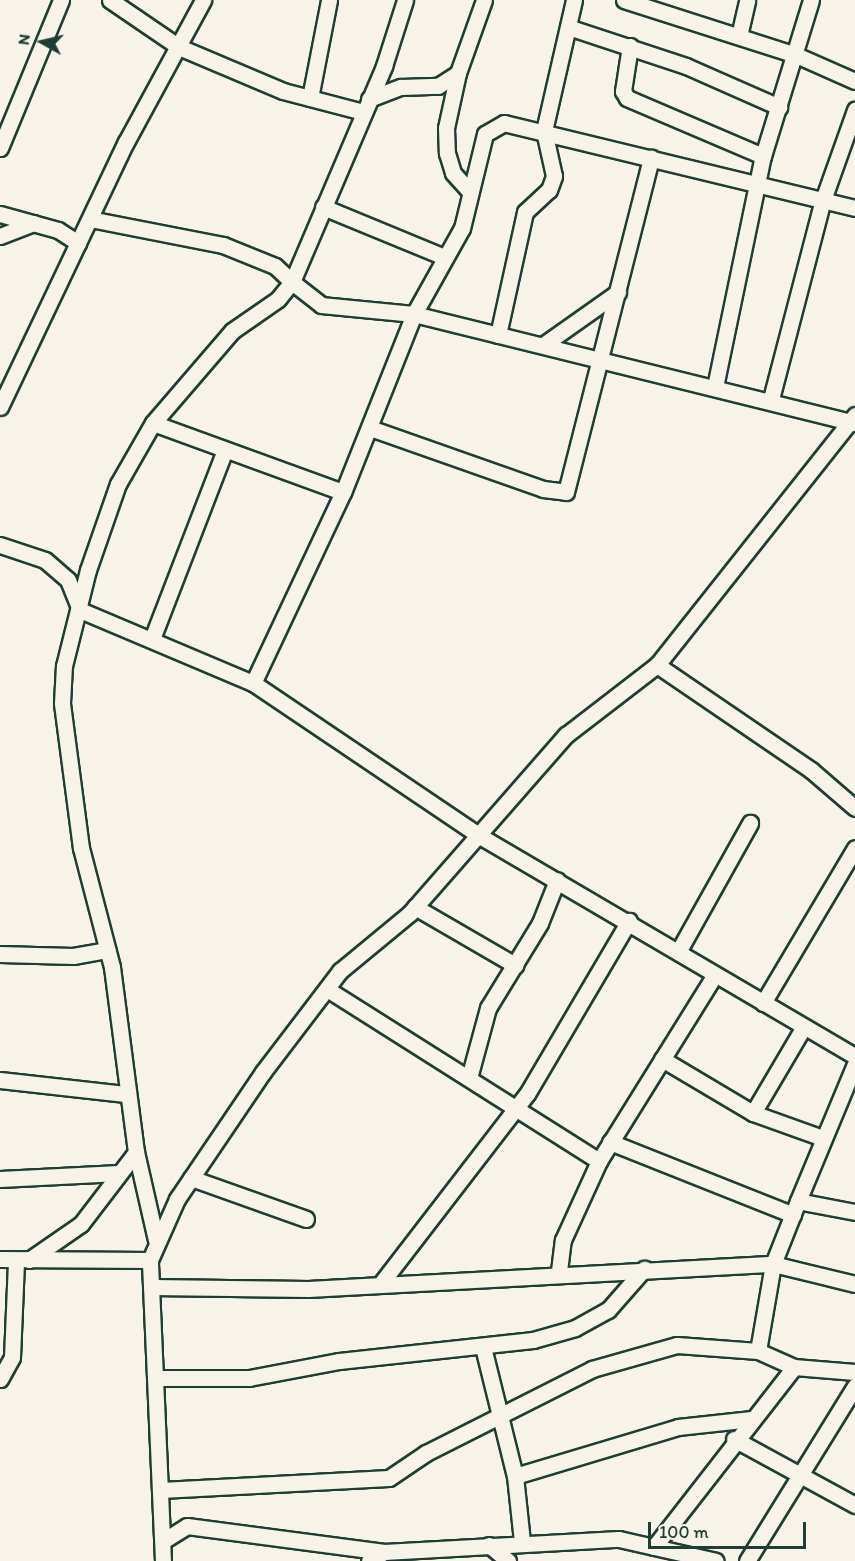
<!DOCTYPE html>
<html>
<head>
<meta charset="utf-8">
<style>
	body { margin:0 }
	#map { position:relative; width:855px; height:1561px; overflow:hidden; background:#f7f3e8; font-family:Itim,sans-serif }
	div>[style] { position:absolute }
	.roads { filter:drop-shadow(2px 0 #1f3d34) drop-shadow(-2px 0 #1f3d34) drop-shadow(0 2px #1f3d34) drop-shadow(0 -2px #1f3d34) }
	.minor>* { height:15px; margin:-7.5px; padding:0 7.5px; transform-origin:7.5px; border-radius:7.5px; background:#f7f3e8 }
	span { translate:-50% -50%; white-space:nowrap; text-align:center; line-height:1.15; -webkit-text-stroke:5px #f7f3e8; paint-order:stroke }
	.north { position:absolute; left:12px; top:12px; width:60px; height:60px; -webkit-text-stroke:4px #f7f3e8; paint-order:stroke; rotate:278deg; font-size:16px; font-weight:700; line-height:24px; text-align:center; color:#1f3d34 }
	.north::after { content:''; display:block; margin:auto; width:21px; height:27px; background:#1f3d34; clip-path:polygon(50% 0,100% 100%,50% 72%,0 100%) }
	.scale { position:absolute; left:648px; top:1522px; width:158px; height:27px; box-sizing:border-box; border:3px solid #1f3d34; border-top:0; padding-left:8px; font-size:18px; line-height:21px; white-space:nowrap; color:#1f3d34; -webkit-text-stroke:4px #f7f3e8; paint-order:stroke }
</style>
</head>
<body>
<div id="map">
	<div class="roads">
		<div class="minor">
			<div style="left:110px;top:0;width:83px;rotate:34.3deg"></div>
			<div style="left:179px;top:47px;width:113px;rotate:22.9deg"></div>
			<div style="left:283px;top:91px;width:83px;rotate:14.7deg"></div>
			<div style="left:624px;top:0;width:181px;rotate:17.7deg"></div>
			<div style="left:796px;top:55px;width:64px;rotate:23.8deg"></div>
			<div style="left:568px;top:27px;width:124px;rotate:18.3deg"></div>
			<div style="left:686px;top:66px;width:102px;rotate:23.8deg"></div>
			<div style="left:739px;top:36px;width:37px;rotate:-77deg"></div>
			<div style="left:630px;top:46px;width:46px;rotate:98.8deg"></div>
			<div style="left:623px;top:91px;width:8px;rotate:60deg"></div>
			<div style="left:627px;top:98px;width:148px;rotate:23.1deg"></div>
			<div style="left:458px;top:73px;width:56px;rotate:102.3deg"></div>
			<div style="left:446px;top:128px;width:25px;rotate:88deg"></div>
			<div style="left:447px;top:153px;width:21px;rotate:73deg"></div>
			<div style="left:453px;top:173px;width:25px;rotate:48deg"></div>
			<div style="left:310px;top:98px;width:100px;rotate:-79deg"></div>
			<div style="left:369px;top:99px;width:34px;rotate:-21deg"></div>
			<div style="left:401px;top:87px;width:37px;rotate:-2deg"></div>
			<div style="left:438px;top:86px;width:24px;rotate:-33deg"></div>
			<div style="left:458px;top:73px;width:77px;rotate:-70.4deg"></div>
			<div style="left:0;top:148px;width:160px;rotate:-67.6deg"></div>
			<div style="left:323px;top:207px;width:129px;rotate:22.4deg"></div>
			<div style="left:855px;top:208px;width:361px;rotate:-166.4deg"></div>
			<div style="left:504px;top:123px;width:22px;rotate:150deg"></div>
			<div style="left:485px;top:134px;width:97px;rotate:103.7deg"></div>
			<div style="left:462px;top:228px;width:98px;rotate:119.2deg"></div>
			<div style="left:414px;top:314px;width:454px;rotate:13.9deg"></div>
			<div style="left:0;top:214px;width:60px;rotate:15.4deg"></div>
			<div style="left:58px;top:230px;width:24px;rotate:33deg"></div>
			<div style="left:90px;top:219px;width:136px;rotate:11.1deg"></div>
			<div style="left:223px;top:245px;width:56px;rotate:22deg"></div>
			<div style="left:275px;top:266px;width:23px;rotate:43deg"></div>
			<div style="left:292px;top:282px;width:235px;rotate:-66.9deg"></div>
			<div style="left:384px;top:66px;width:69px;rotate:-72.3deg"></div>
			<div style="left:0;top:236px;width:36px;rotate:-21deg"></div>
			<div style="left:498px;top:335px;width:126px;rotate:-77.6deg"></div>
			<div style="left:525px;top:212px;width:33px;rotate:-43deg"></div>
			<div style="left:549px;top:190px;width:15px;rotate:-70deg"></div>
			<div style="left:554px;top:176px;width:46px;rotate:-102.5deg"></div>
			<div style="left:544px;top:131px;width:134px;rotate:-77.1deg"></div>
			<div style="left:543px;top:345px;width:92px;rotate:-35.2deg"></div>
			<div style="left:715px;top:387px;width:236px;rotate:-78.3deg"></div>
			<div style="left:763px;top:156px;width:163px;rotate:-72.9deg"></div>
			<div style="left:771px;top:399px;width:206px;rotate:-75.4deg"></div>
			<div style="left:823px;top:200px;width:96px;rotate:-70.4deg"></div>
			<div style="left:0;top:407px;width:293px;rotate:-64.6deg"></div>
			<div style="left:126px;top:142px;width:162px;rotate:-61.5deg"></div>
			<div style="left:153px;top:423px;width:202px;rotate:20deg"></div>
			<div style="left:370px;top:428px;width:183px;rotate:19.4deg"></div>
			<div style="left:543px;top:489px;width:23px;rotate:7deg"></div>
			<div style="left:566px;top:492px;width:345px;rotate:-75.7deg"></div>
			<div style="left:0;top:545px;width:47px;rotate:18.4deg"></div>
			<div style="left:45px;top:560px;width:30px;rotate:41deg"></div>
			<div style="left:68px;top:580px;width:32px;rotate:68deg"></div>
			<div style="left:80px;top:610px;width:188px;rotate:22.9deg"></div>
			<div style="left:253px;top:683px;width:272px;rotate:34deg"></div>
			<div style="left:478px;top:835px;width:437px;rotate:30.4deg"></div>
			<div style="left:152px;top:639px;width:200px;rotate:-68.9deg"></div>
			<div style="left:657px;top:665px;width:186px;rotate:34.3deg"></div>
			<div style="left:811px;top:770px;width:58px;rotate:40.8deg"></div>
			<div style="left:415px;top:907px;width:116px;rotate:30.1deg"></div>
			<div style="left:678px;top:952px;width:148px;rotate:-60.8deg"></div>
			<div style="left:0;top:954px;width:73px;rotate:1.6deg"></div>
			<div style="left:73px;top:956px;width:35px;rotate:-10deg"></div>
			<div style="left:327px;top:989px;width:322px;rotate:32.3deg"></div>
			<div style="left:763px;top:1003px;width:180px;rotate:-59.3deg"></div>
			<div style="left:662px;top:1059px;width:106px;rotate:30.7deg"></div>
			<div style="left:753px;top:1113px;width:74px;rotate:19.7deg"></div>
			<div style="left:469px;top:1078px;width:73px;rotate:-74.8deg"></div>
			<div style="left:488px;top:1008px;width:100px;rotate:-58.5deg"></div>
			<div style="left:540px;top:923px;width:46px;rotate:-68.4deg"></div>
			<div style="left:0;top:1080px;width:126px;rotate:6.4deg"></div>
			<div style="left:753px;top:1113px;width:99px;rotate:-59.5deg"></div>
			<div style="left:610px;top:1142px;width:197px;rotate:21.7deg"></div>
			<div style="left:136px;top:1152px;width:90px;rotate:77.2deg"></div>
			<div style="left:191px;top:1178px;width:122px;rotate:19.6deg"></div>
			<div style="left:0;top:1179px;width:119px;rotate:-2.9deg"></div>
			<div style="left:798px;top:1201px;width:148px;rotate:-67.4deg"></div>
			<div style="left:855px;top:1212px;width:58px;rotate:-169.1deg"></div>
			<div style="left:798px;top:1201px;width:68px;rotate:111.6deg"></div>
			<div style="left:773px;top:1264px;width:88px;rotate:99.8deg"></div>
			<div style="left:758px;top:1351px;width:39px;rotate:24deg"></div>
			<div style="left:794px;top:1367px;width:61px;rotate:4.7deg"></div>
			<div style="left:0;top:1259px;width:150px;rotate:0.4deg"></div>
			<div style="left:29px;top:1260px;width:63px;rotate:-34.7deg"></div>
			<div style="left:81px;top:1224px;width:91px;rotate:-52.6deg"></div>
			<div style="left:136px;top:1152px;width:187px;rotate:-97.4deg"></div>
			<div style="left:112px;top:967px;width:123px;rotate:-104.6deg"></div>
			<div style="left:81px;top:848px;width:146px;rotate:-97.5deg"></div>
			<div style="left:62px;top:703px;width:37px;rotate:-87deg"></div>
			<div style="left:64px;top:666px;width:99px;rotate:-76deg"></div>
			<div style="left:88px;top:570px;width:91px;rotate:-70.8deg"></div>
			<div style="left:118px;top:484px;width:70px;rotate:-60.2deg"></div>
			<div style="left:153px;top:423px;width:121px;rotate:-49.3deg"></div>
			<div style="left:232px;top:331px;width:56px;rotate:-34.8deg"></div>
			<div style="left:278px;top:299px;width:22px;rotate:-51deg"></div>
			<div style="left:292px;top:282px;width:37px;rotate:38deg"></div>
			<div style="left:321px;top:305px;width:93px;rotate:5.5deg"></div>
			<div style="left:414px;top:314px;width:192px;rotate:111.7deg"></div>
			<div style="left:343px;top:492px;width:211px;rotate:115.2deg"></div>
			<div style="left:559px;top:1271px;width:31px;rotate:-83deg"></div>
			<div style="left:563px;top:1240px;width:87px;rotate:-65.5deg"></div>
			<div style="left:599px;top:1161px;width:219px;rotate:-58.1deg"></div>
			<div style="left:382px;top:1282px;width:237px;rotate:-52.4deg"></div>
			<div style="left:527px;top:1094px;width:201px;rotate:-59.5deg"></div>
			<div style="left:151px;top:1287px;width:157px;rotate:0.7deg"></div>
			<div style="left:308px;top:1289px;width:466px;rotate:-3.1deg"></div>
			<div style="left:773px;top:1264px;width:84px;rotate:13.7deg"></div>
			<div style="left:483px;top:1347px;width:133px;rotate:76.1deg"></div>
			<div style="left:515px;top:1476px;width:66px;rotate:83.9deg"></div>
			<div style="left:155px;top:1378px;width:94px"></div>
			<div style="left:249px;top:1378px;width:92px;rotate:-10.7deg"></div>
			<div style="left:339px;top:1361px;width:195px;rotate:-6.2deg"></div>
			<div style="left:533px;top:1340px;width:44px;rotate:-15.9deg"></div>
			<div style="left:575px;top:1328px;width:38px;rotate:-29deg"></div>
			<div style="left:608px;top:1310px;width:55px;rotate:-48.7deg"></div>
			<div style="left:0;top:1379px;width:25px;rotate:-61deg"></div>
			<div style="left:12px;top:1357px;width:97px;rotate:-87.6deg"></div>
			<div style="left:734px;top:1439px;width:138px;rotate:28.6deg"></div>
			<div style="left:515px;top:1476px;width:170px;rotate:-16.7deg"></div>
			<div style="left:678px;top:1427px;width:74px;rotate:-6.2deg"></div>
			<div style="left:161px;top:1490px;width:228px;rotate:-3deg"></div>
			<div style="left:389px;top:1478px;width:45px;rotate:-34deg"></div>
			<div style="left:426px;top:1453px;width:186px;rotate:-26.8deg"></div>
			<div style="left:592px;top:1369px;width:88px;rotate:-15.8deg"></div>
			<div style="left:677px;top:1345px;width:81px;rotate:4.2deg"></div>
			<div style="left:163px;top:1541px;width:28px;rotate:-32deg"></div>
			<div style="left:187px;top:1526px;width:199px;rotate:7.5deg"></div>
			<div style="left:489px;top:1545px;width:25px;rotate:40deg"></div>
			<div style="left:654px;top:1547px;width:228px;rotate:-52.1deg"></div>
			<div style="left:163px;top:1561px;width:301px;rotate:-92.5deg"></div>
			<div style="left:150px;top:1260px;width:67px;rotate:-66.1deg"></div>
			<div style="left:177px;top:1199px;width:153px;rotate:-55.9deg"></div>
			<div style="left:263px;top:1072px;width:127px;rotate:-52.7deg"></div>
			<div style="left:340px;top:971px;width:91px;rotate:-39.6deg"></div>
			<div style="left:410px;top:913px;width:237px;rotate:-48.8deg"></div>
			<div style="left:566px;top:735px;width:115px;rotate:-37.6deg"></div>
			<div style="left:657px;top:665px;width:319px;rotate:-51.6deg"></div>
			<div style="left:369px;top:1561px;width:17px;rotate:-31deg"></div>
			<div style="left:384px;top:1552px;width:235px;rotate:-3.2deg"></div>
			<div style="left:619px;top:1539px;width:99px;rotate:12.8deg"></div>
			<div style="left:747px;top:1561px;width:206px;rotate:-58.3deg"></div>
		</div>
	</div>
	<div class="north">N</div>
	<div class="scale">100 m</div>
</div>
</body>
</html>
